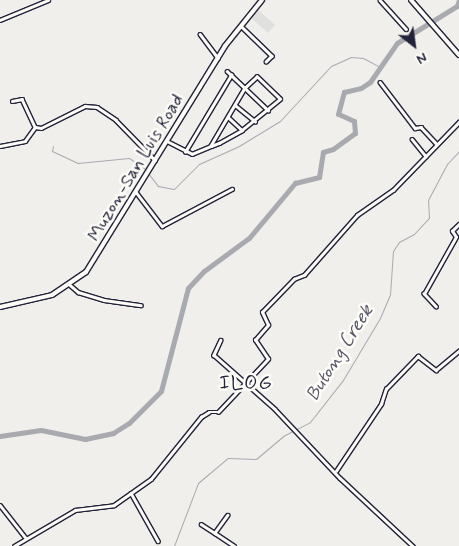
<!DOCTYPE html>
<html>
<head>
<meta charset="utf-8">
<style>
	body { margin:0 }
	#map { position:relative; width:459px; height:546px; overflow:hidden; background:#f0efec; font-family:Mynerve,sans-serif }
	div>[style] { position:absolute }
	.built>* { inset:0; background:#e0e0df }
	.stream>* { height:1px; margin:-0.5px; padding:0 0.5px; transform-origin:0.5px; border-radius:0.5px; background:#a9a9b0 }
	.river>* { height:5px; margin:-2.5px; padding:0 2.5px; transform-origin:2.5px; border-radius:2.5px; background:#a9a9b0 }
	.roads { filter:drop-shadow(1px 0 #22223b) drop-shadow(-1px 0 #22223b) drop-shadow(0 1px #22223b) drop-shadow(0 -1px #22223b) }
	.minor>* { height:2.5px; margin:-1.25px; padding:0 1.25px; transform-origin:1.25px; border-radius:1.25px; background:#fdfcf7 }
	.major>* { height:4px; margin:-2px; padding:0 2px; transform-origin:2px; border-radius:2px; background:#fdfcf7 }
	span { translate:-50% -50%; white-space:nowrap; text-align:center; line-height:1.15; -webkit-text-stroke:5px #fdfcf7; paint-order:stroke }
	.street-label { font-size:18px; color:#22223b }
	.water-label { font-size:19px; color:#58586a; font-style:italic }
	.quarter-label { font-size:20px; color:#22223b; letter-spacing:1px }
	.north { position:absolute; left:389px; top:20px; width:50px; height:50px; -webkit-text-stroke:4px #fdfcf7; paint-order:stroke; rotate:150deg; font-size:14px; font-weight:700; line-height:20px; text-align:center; color:#22223b }
	.north::after { content:''; display:block; margin:auto; width:18px; height:22px; background:#22223b; clip-path:polygon(50% 0,100% 100%,50% 72%,0 100%) }
</style>
</head>
<body>
<div id="map">
	<div class="built">
		<div style="clip-path:polygon(256px 8px,275px 25px,268px 33px,249px 16px)"></div>
	</div>
	<div class="stream">
		<div style="left:53px;top:146px;width:5px;rotate:101deg"></div>
		<div style="left:52px;top:151px;width:29px;rotate:25deg"></div>
		<div style="left:78px;top:163px;width:51px;rotate:-5.6deg"></div>
		<div style="left:129px;top:158px;width:18px;rotate:34deg"></div>
		<div style="left:144px;top:168px;width:23px;rotate:52deg"></div>
		<div style="left:158px;top:186px;width:16px;rotate:11deg"></div>
		<div style="left:174px;top:189px;width:35px;rotate:-45deg"></div>
		<div style="left:199px;top:164px;width:44px;rotate:-24.2deg"></div>
		<div style="left:239px;top:146px;width:48px;rotate:-31.4deg"></div>
		<div style="left:280px;top:121px;width:75px;rotate:-47.2deg"></div>
		<div style="left:331px;top:66px;width:22px;rotate:-24deg"></div>
		<div style="left:351px;top:57px;width:12px;rotate:5deg"></div>
		<div style="left:363px;top:58px;width:19px;rotate:28deg"></div>
		<div style="left:174px;top:546px;width:67px;rotate:-69.1deg"></div>
		<div style="left:198px;top:483px;width:39px;rotate:-40deg"></div>
		<div style="left:228px;top:458px;width:28px;rotate:2deg"></div>
		<div style="left:256px;top:459px;width:35px;rotate:-40deg"></div>
		<div style="left:283px;top:436px;width:30px;rotate:-27deg"></div>
		<div style="left:310px;top:422px;width:53px;rotate:-51.8deg"></div>
		<div style="left:343px;top:380px;width:72px;rotate:-59.2deg"></div>
		<div style="left:380px;top:318px;width:25px;rotate:-67deg"></div>
		<div style="left:390px;top:295px;width:44px;rotate:-86.1deg"></div>
		<div style="left:393px;top:251px;width:11px;rotate:-56deg"></div>
		<div style="left:399px;top:242px;width:17px;rotate:-28deg"></div>
		<div style="left:414px;top:234px;width:22px;rotate:-47deg"></div>
		<div style="left:429px;top:218px;width:18px;rotate:-93deg"></div>
		<div style="left:428px;top:200px;width:41px;rotate:-62.2deg"></div>
		<div style="left:447px;top:164px;width:18px;rotate:-47deg"></div>
	</div>
	<div class="river">
		<div style="left:0;top:436px;width:41px;rotate:-8.3deg"></div>
		<div style="left:41px;top:430px;width:45px;rotate:11.6deg"></div>
		<div style="left:85px;top:439px;width:29px;rotate:-12deg"></div>
		<div style="left:113px;top:433px;width:19px;rotate:-32deg"></div>
		<div style="left:129px;top:423px;width:45px;rotate:-45deg"></div>
		<div style="left:161px;top:391px;width:106px;rotate:-75.3deg"></div>
		<div style="left:188px;top:288px;width:23px;rotate:-47deg"></div>
		<div style="left:204px;top:271px;width:56px;rotate:-36.3deg"></div>
		<div style="left:249px;top:238px;width:72px;rotate:-50.1deg"></div>
		<div style="left:295px;top:183px;width:25px;rotate:-14deg"></div>
		<div style="left:319px;top:177px;width:25px;rotate:-81deg"></div>
		<div style="left:323px;top:152px;width:10px;rotate:-17deg"></div>
		<div style="left:333px;top:149px;width:27px;rotate:-36deg"></div>
		<div style="left:355px;top:133px;width:12px;rotate:-95deg"></div>
		<div style="left:354px;top:121px;width:17px;rotate:-156deg"></div>
		<div style="left:338px;top:114px;width:23px;rotate:-75deg"></div>
		<div style="left:344px;top:92px;width:17px;rotate:-13deg"></div>
		<div style="left:361px;top:88px;width:11px;rotate:-34deg"></div>
		<div style="left:370px;top:82px;width:47px;rotate:-55.3deg"></div>
		<div style="left:397px;top:43px;width:70px;rotate:-31.7deg"></div>
		<div style="left:457px;top:6px;width:6px;rotate:-72deg"></div>
	</div>
	<div class="roads">
		<div class="minor">
			<div style="left:380px;top:0;width:39px;rotate:48deg"></div>
			<div style="left:0;top:20px;width:52px;rotate:-22.6deg"></div>
			<div style="left:241px;top:26px;width:43px;rotate:44.1deg"></div>
			<div style="left:272px;top:56px;width:8px;rotate:135deg"></div>
			<div style="left:200px;top:34px;width:30px;rotate:53deg"></div>
			<div style="left:227px;top:71px;width:57px;rotate:43.6deg"></div>
			<div style="left:380px;top:82px;width:58px;rotate:52.7deg"></div>
			<div style="left:415px;top:128px;width:6px;rotate:-9deg"></div>
			<div style="left:421px;top:127px;width:23px;rotate:47deg"></div>
			<div style="left:12px;top:101px;width:10px;rotate:-11deg"></div>
			<div style="left:22px;top:99px;width:31px;rotate:65deg"></div>
			<div style="left:35px;top:127px;width:6px;rotate:9deg"></div>
			<div style="left:41px;top:128px;width:49px;rotate:-26.6deg"></div>
			<div style="left:85px;top:106px;width:12px;rotate:5deg"></div>
			<div style="left:97px;top:107px;width:23px;rotate:34deg"></div>
			<div style="left:116px;top:120px;width:56px;rotate:45.7deg"></div>
			<div style="left:235px;top:105px;width:26px;rotate:39deg"></div>
			<div style="left:228px;top:117px;width:19px;rotate:43deg"></div>
			<div style="left:412px;top:139px;width:22px;rotate:51deg"></div>
			<div style="left:167px;top:141px;width:28px;rotate:27deg"></div>
			<div style="left:192px;top:154px;width:21px;rotate:-23deg"></div>
			<div style="left:211px;top:146px;width:9px;rotate:-21deg"></div>
			<div style="left:219px;top:143px;width:26px;rotate:-29deg"></div>
			<div style="left:242px;top:130px;width:49px;rotate:-39.2deg"></div>
			<div style="left:280px;top:99px;width:32px;rotate:-136deg"></div>
			<div style="left:257px;top:77px;width:16px;rotate:137deg"></div>
			<div style="left:245px;top:88px;width:67px;rotate:120.4deg"></div>
			<div style="left:0;top:146px;width:25px;rotate:-11deg"></div>
			<div style="left:25px;top:141px;width:17px;rotate:-54deg"></div>
			<div style="left:185px;top:152px;width:90px;rotate:-59.1deg"></div>
			<div style="left:136px;top:192px;width:43px;rotate:52.6deg"></div>
			<div style="left:162px;top:226px;width:79px;rotate:-27.9deg"></div>
			<div style="left:70px;top:285px;width:11px;rotate:41deg"></div>
			<div style="left:78px;top:292px;width:27px;rotate:17deg"></div>
			<div style="left:104px;top:300px;width:37px;rotate:8deg"></div>
			<div style="left:436px;top:307px;width:18px;rotate:-133deg"></div>
			<div style="left:424px;top:294px;width:65px;rotate:-60.7deg"></div>
			<div style="left:456px;top:237px;width:7px;rotate:-124deg"></div>
			<div style="left:452px;top:231px;width:10px;rotate:-45deg"></div>
			<div style="left:221px;top:340px;width:17px;rotate:115deg"></div>
			<div style="left:214px;top:355px;width:81px;rotate:41.5deg"></div>
			<div style="left:275px;top:409px;width:95px;rotate:46.7deg"></div>
			<div style="left:340px;top:478px;width:100px;rotate:43deg"></div>
			<div style="left:336px;top:471px;width:81px;rotate:-56.1deg"></div>
			<div style="left:381px;top:404px;width:16px;rotate:-72deg"></div>
			<div style="left:386px;top:389px;width:46px;rotate:-45.9deg"></div>
			<div style="left:418px;top:356px;width:23px;rotate:38deg"></div>
			<div style="left:436px;top:370px;width:30px;rotate:-40deg"></div>
			<div style="left:131px;top:493px;width:55px;rotate:60.6deg"></div>
			<div style="left:0;top:505px;width:42px;rotate:51.8deg"></div>
			<div style="left:228px;top:515px;width:22px;rotate:126deg"></div>
			<div style="left:215px;top:533px;width:23px;rotate:34deg"></div>
			<div style="left:201px;top:524px;width:17px;rotate:33deg"></div>
			<div style="left:14px;top:546px;width:71px;rotate:-30.5deg"></div>
			<div style="left:75px;top:510px;width:39px;rotate:-7deg"></div>
			<div style="left:114px;top:505px;width:45px;rotate:-35.1deg"></div>
			<div style="left:151px;top:479px;width:80px;rotate:-51.1deg"></div>
			<div style="left:201px;top:417px;width:9px;rotate:-32deg"></div>
			<div style="left:209px;top:412px;width:9px"></div>
			<div style="left:218px;top:412px;width:73px;rotate:-46.7deg"></div>
			<div style="left:268px;top:359px;width:23px;rotate:-124deg"></div>
			<div style="left:255px;top:340px;width:20px;rotate:-49deg"></div>
			<div style="left:268px;top:325px;width:14px;rotate:-115deg"></div>
			<div style="left:262px;top:312px;width:46px;rotate:-45.9deg"></div>
			<div style="left:294px;top:279px;width:11px;rotate:-22deg"></div>
			<div style="left:304px;top:275px;width:80px;rotate:-48.5deg"></div>
			<div style="left:357px;top:215px;width:44px;rotate:-34.8deg"></div>
			<div style="left:393px;top:190px;width:95px;rotate:-45.9deg"></div>
		</div>
		<div class="major">
			<div style="left:411px;top:0;width:73px;rotate:48.9deg"></div>
			<div style="left:0;top:307px;width:53px;rotate:-13deg"></div>
			<div style="left:52px;top:295px;width:41px;rotate:-34.1deg"></div>
			<div style="left:86px;top:272px;width:265px;rotate:-58.4deg"></div>
			<div style="left:225px;top:46px;width:59px;rotate:-51.2deg"></div>
		</div>
	</div>
	<div class="street-label">
		<span style="left:136px;top:168px;rotate:-59deg">Muzon-San Luis Road</span>
	</div>
	<div class="water-label">
		<span style="left:340px;top:353px;rotate:-58deg">Butong Creek</span>
	</div>
	<div class="quarter-label">
		<span style="left:246px;top:383px">ILOG</span>
	</div>
	<div class="north">N</div>
</div>
</body>
</html>
